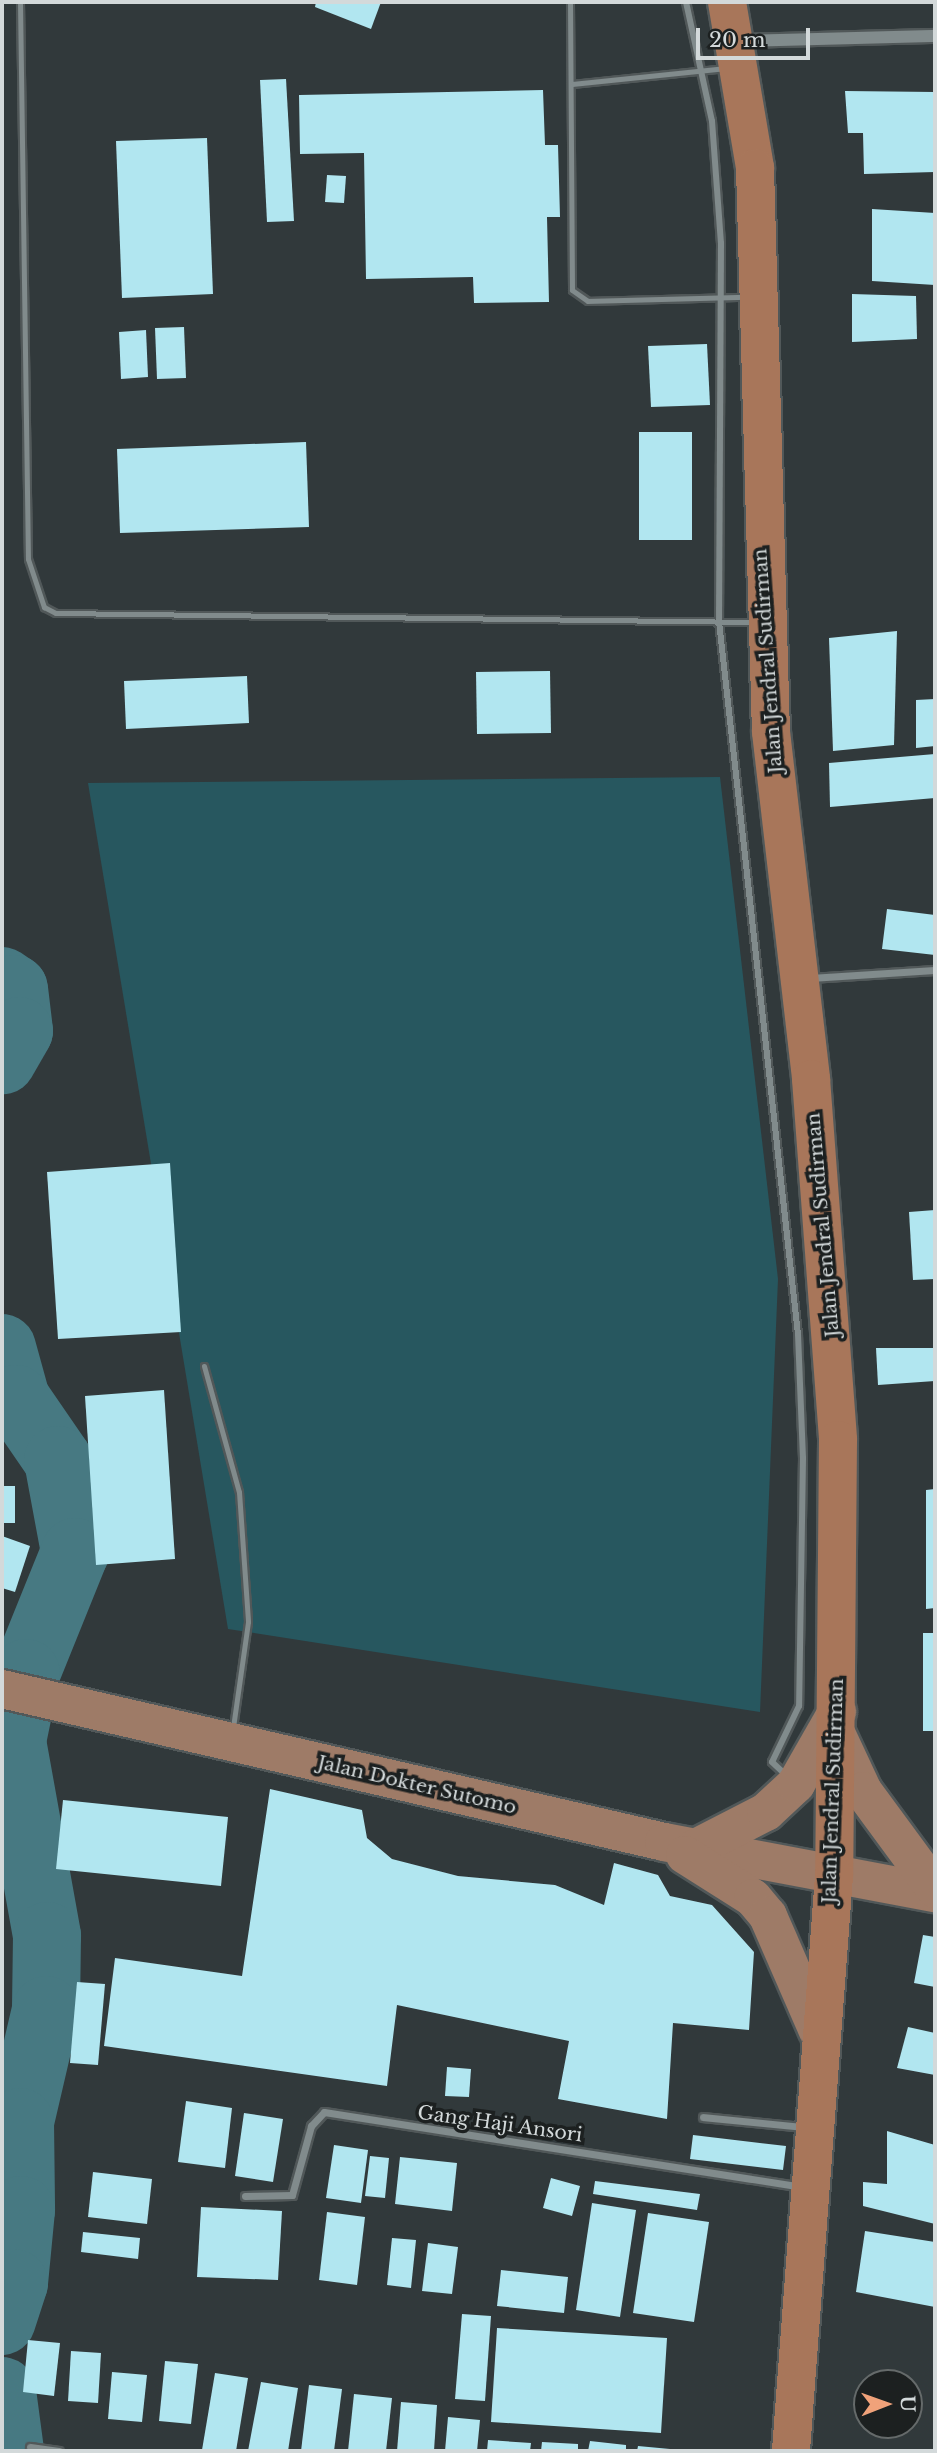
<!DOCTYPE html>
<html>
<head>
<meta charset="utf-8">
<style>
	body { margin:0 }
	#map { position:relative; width:937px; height:2453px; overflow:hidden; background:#31393b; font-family:"Libre Baskerville",serif }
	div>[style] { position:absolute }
	.green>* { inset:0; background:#27575f }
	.river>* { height:68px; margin:-34px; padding:0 34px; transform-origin:34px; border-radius:34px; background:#477982 }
	.building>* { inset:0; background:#b1e6f0 }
	.roads { filter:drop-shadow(2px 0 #515859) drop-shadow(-2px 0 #515859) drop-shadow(0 2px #515859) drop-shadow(0 -2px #515859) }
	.service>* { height:5px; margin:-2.5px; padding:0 2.5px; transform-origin:2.5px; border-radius:2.5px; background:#818b8c }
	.pedestrian>* { height:6px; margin:-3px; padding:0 3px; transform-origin:3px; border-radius:3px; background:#818b8c }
	.minor>* { height:7px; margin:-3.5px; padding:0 3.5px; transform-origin:3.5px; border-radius:3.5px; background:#818b8c }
	.tertiary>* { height:12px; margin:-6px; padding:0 6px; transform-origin:6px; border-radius:6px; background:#818b8c }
	.primary>* { height:38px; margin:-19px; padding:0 19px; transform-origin:19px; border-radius:19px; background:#9e7b67 }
	.trunk>* { height:38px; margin:-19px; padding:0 19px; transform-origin:19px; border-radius:19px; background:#a8765a }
	span { translate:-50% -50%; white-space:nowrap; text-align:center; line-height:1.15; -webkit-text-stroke:7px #1c2020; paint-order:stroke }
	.street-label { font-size:19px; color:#d3d9da }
	.frame { position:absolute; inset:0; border:4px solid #d3d9da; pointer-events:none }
	.north { position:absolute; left:853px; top:2369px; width:70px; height:70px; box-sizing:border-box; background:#1c2020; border:2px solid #656a6a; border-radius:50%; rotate:89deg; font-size:19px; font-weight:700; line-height:28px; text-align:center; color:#d3d9da }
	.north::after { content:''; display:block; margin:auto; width:24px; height:32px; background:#f0a27a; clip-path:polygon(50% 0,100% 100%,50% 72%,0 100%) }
	.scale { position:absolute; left:696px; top:28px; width:114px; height:32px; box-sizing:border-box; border:4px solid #d3d9da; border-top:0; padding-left:9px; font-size:21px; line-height:24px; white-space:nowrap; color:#d3d9da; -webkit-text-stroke:5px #1c2020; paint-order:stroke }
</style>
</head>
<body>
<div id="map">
	<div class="green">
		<div style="clip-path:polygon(720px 777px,778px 1279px,760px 1712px,228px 1629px,88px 783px)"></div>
	</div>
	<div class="river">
		<div style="left:2px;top:981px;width:14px;rotate:34deg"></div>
		<div style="left:14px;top:989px;width:42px;rotate:83.2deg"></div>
		<div style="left:19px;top:1031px;width:34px;rotate:120deg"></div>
		<div style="left:2px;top:1348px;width:53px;rotate:74.6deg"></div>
		<div style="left:16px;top:1399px;width:74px;rotate:55.5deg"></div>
		<div style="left:58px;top:1460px;width:94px;rotate:79.5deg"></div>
		<div style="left:75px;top:1552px;width:131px;rotate:112deg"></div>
		<div style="left:26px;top:1673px;width:69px;rotate:101.6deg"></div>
		<div style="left:12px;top:1741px;width:198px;rotate:79.8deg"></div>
		<div style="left:47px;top:1936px;width:74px;rotate:90.8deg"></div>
		<div style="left:46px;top:2010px;width:115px;rotate:103.1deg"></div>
		<div style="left:20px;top:2122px;width:88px;rotate:89.3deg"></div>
		<div style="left:21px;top:2210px;width:73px;rotate:95.5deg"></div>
		<div style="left:14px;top:2283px;width:40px;rotate:108deg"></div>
		<div style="left:2px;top:2391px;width:61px;rotate:82.4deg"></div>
	</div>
	<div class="building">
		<div style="clip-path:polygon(316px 2px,381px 2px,371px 29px,315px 7px)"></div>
		<div style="clip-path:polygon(286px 79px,294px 221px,267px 222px,260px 80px)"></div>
		<div style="clip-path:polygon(543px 90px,545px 145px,558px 145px,560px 217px,547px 217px,549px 302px,474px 303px,473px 277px,366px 279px,364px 153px,300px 154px,299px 95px)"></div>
		<div style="clip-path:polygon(845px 91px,935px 92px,935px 172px,864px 174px,863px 133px,848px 133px)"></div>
		<div style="clip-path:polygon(207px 138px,213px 294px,122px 298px,116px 141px)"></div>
		<div style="clip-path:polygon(327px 175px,346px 176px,344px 203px,325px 202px)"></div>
		<div style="clip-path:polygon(872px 209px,935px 213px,935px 285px,872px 281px)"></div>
		<div style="clip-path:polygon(852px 294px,916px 296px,917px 339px,852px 342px)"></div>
		<div style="clip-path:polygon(184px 327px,186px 378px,157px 379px,155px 328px)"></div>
		<div style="clip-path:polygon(146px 330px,148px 377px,121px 379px,119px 332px)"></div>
		<div style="clip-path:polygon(707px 344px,710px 405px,651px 407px,648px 346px)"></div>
		<div style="clip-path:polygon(639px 432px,692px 432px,692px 540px,639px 540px)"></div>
		<div style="clip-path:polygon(306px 442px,309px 527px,120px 533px,117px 449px)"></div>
		<div style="clip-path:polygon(897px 631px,894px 745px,833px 751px,829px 638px)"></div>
		<div style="clip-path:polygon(550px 671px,551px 733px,477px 734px,476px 672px)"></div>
		<div style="clip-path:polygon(247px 676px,249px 723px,126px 729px,124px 681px)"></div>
		<div style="clip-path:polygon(935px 699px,935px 746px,916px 748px,916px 700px)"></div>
		<div style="clip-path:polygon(935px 754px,935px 798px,830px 807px,829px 763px)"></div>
		<div style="clip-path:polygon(887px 909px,935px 915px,935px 955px,882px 949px)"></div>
		<div style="clip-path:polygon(170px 1163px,181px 1332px,58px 1339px,47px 1172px)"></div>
		<div style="clip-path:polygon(935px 1210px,935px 1279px,913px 1280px,909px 1212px)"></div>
		<div style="clip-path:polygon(876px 1348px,935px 1348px,935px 1381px,878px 1385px)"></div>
		<div style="clip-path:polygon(164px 1390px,175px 1559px,96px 1565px,85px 1396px)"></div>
		<div style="clip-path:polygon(2px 1486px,15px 1486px,15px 1523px,2px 1523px)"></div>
		<div style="clip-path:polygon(935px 1489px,935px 1608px,926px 1609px,926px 1490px)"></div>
		<div style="clip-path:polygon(2px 1536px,30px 1546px,15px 1592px,2px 1588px)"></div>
		<div style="clip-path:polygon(923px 1633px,935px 1633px,935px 1731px,923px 1731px)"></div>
		<div style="clip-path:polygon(270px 1789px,362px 1810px,367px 1838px,392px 1859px,458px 1876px,555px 1885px,604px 1905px,614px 1863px,658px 1875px,670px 1896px,712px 1905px,754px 1952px,749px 2030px,673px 2023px,667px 2119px,558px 2099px,569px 2041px,397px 2005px,387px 2086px,104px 2046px,115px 1958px,242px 1976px)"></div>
		<div style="clip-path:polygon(63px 1800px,228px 1817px,221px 1886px,56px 1869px)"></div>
		<div style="clip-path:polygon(923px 1935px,935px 1937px,935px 1987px,914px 1983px)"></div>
		<div style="clip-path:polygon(77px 1982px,105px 1984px,98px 2065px,70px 2063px)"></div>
		<div style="clip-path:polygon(908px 2027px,935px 2033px,935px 2075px,897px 2068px)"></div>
		<div style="clip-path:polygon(447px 2067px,471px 2069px,469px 2097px,445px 2096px)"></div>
		<div style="clip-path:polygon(186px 2101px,232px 2108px,225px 2168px,178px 2162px)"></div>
		<div style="clip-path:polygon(244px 2113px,283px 2119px,273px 2182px,235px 2176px)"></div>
		<div style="clip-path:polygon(887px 2131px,935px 2145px,935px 2224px,863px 2206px,863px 2182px,887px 2184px)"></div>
		<div style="clip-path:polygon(693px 2135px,786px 2146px,783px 2170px,690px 2159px)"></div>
		<div style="clip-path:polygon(334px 2145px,368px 2150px,361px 2203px,326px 2198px)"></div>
		<div style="clip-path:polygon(370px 2156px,389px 2158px,385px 2198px,365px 2196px)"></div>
		<div style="clip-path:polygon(400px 2157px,457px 2163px,452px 2211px,395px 2204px)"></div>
		<div style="clip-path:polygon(93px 2172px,152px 2179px,147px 2224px,88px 2217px)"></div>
		<div style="clip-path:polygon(551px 2178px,580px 2186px,572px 2216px,543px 2208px)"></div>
		<div style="clip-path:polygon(595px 2181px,700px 2194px,697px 2210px,593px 2194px)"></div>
		<div style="clip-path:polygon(592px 2203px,636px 2210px,620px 2317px,576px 2310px)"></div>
		<div style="clip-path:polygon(201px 2207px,282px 2211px,278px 2280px,197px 2277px)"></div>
		<div style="clip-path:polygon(327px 2212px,365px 2217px,357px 2285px,319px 2280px)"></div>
		<div style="clip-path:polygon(648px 2213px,709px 2222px,694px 2322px,633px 2313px)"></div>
		<div style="clip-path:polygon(865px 2231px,935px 2242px,935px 2307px,856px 2292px)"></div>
		<div style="clip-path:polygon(83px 2232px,140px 2238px,138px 2259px,81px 2252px)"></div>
		<div style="clip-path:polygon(392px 2238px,416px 2240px,411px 2288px,387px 2285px)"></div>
		<div style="clip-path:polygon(428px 2243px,458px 2247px,452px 2294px,422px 2291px)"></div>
		<div style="clip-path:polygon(501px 2270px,568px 2277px,564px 2313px,497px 2306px)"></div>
		<div style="clip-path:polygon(462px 2314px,491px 2316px,485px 2401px,455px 2399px)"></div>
		<div style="clip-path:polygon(497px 2328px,667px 2338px,661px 2433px,491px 2422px)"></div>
		<div style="clip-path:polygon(28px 2340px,60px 2343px,54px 2396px,23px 2392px)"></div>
		<div style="clip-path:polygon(71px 2351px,101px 2353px,98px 2403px,68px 2401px)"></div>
		<div style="clip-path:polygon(165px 2361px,198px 2364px,191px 2424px,159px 2421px)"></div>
		<div style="clip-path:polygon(112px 2372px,147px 2375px,142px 2422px,108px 2419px)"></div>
		<div style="clip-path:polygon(215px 2373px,248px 2378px,236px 2451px,202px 2450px)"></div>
		<div style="clip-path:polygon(261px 2382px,298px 2388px,288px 2451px,248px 2451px)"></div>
		<div style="clip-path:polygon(309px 2385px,342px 2389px,334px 2451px,301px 2451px)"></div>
		<div style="clip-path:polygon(354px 2394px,392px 2398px,386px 2451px,348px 2451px)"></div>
		<div style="clip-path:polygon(401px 2402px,437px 2405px,434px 2451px,397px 2451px)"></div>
		<div style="clip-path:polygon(448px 2417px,480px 2420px,477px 2451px,445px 2451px)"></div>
		<div style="clip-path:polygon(488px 2440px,531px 2443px,530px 2451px,487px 2451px)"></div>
		<div style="clip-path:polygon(590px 2441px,626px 2445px,626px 2451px,588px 2451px)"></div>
		<div style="clip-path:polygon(542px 2442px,578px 2444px,578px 2451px,541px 2451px)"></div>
		<div style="clip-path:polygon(638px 2446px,670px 2449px,670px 2451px,637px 2451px)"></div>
	</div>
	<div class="roads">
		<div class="service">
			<div style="left:20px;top:2px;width:557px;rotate:89.18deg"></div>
			<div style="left:28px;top:559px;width:51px;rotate:71.6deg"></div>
			<div style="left:44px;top:607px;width:13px;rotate:27deg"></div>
			<div style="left:56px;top:613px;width:697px;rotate:0.74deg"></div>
			<div style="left:570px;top:2px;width:288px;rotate:89.6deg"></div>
			<div style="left:572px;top:290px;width:19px;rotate:35deg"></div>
			<div style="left:588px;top:301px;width:156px;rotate:-1.5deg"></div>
			<div style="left:572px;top:84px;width:155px;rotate:-5.9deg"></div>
			<div style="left:204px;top:1366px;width:131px;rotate:74.5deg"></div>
			<div style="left:239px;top:1492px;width:130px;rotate:86deg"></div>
			<div style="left:248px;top:1622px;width:107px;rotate:98.1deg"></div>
		</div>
		<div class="pedestrian">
			<div style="left:686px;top:2px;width:122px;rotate:77.7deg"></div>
			<div style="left:712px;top:121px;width:122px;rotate:85.8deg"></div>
			<div style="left:721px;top:243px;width:378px;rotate:90.3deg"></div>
			<div style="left:719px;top:621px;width:717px;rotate:83.68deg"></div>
			<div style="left:798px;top:1334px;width:124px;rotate:87.7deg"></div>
			<div style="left:803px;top:1458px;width:248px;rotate:90.9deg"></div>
			<div style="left:799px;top:1706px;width:62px;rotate:115.7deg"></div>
			<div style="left:772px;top:1762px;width:19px;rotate:43deg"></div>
		</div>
		<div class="minor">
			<div style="left:810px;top:978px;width:125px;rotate:-3.7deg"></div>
			<div style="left:703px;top:2117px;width:101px;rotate:5.7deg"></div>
			<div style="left:245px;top:2196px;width:47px;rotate:-1.2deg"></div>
			<div style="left:292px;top:2195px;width:72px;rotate:-74.6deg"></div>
			<div style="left:311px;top:2126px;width:19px;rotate:-47deg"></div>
			<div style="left:324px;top:2112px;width:483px;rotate:8.9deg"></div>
			<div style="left:30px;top:2447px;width:29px;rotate:8deg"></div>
		</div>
		<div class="tertiary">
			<div style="left:738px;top:41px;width:197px;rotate:-1.5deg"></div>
		</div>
		<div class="primary">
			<div style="left:2px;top:1689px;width:679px;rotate:13.01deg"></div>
			<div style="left:664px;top:1842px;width:276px;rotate:10.7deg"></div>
			<div style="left:836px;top:1733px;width:64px;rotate:65deg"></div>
			<div style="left:863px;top:1791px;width:122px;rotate:53.7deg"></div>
			<div style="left:694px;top:1849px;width:81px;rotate:-27.2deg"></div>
			<div style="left:766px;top:1812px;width:41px;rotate:-43deg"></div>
			<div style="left:796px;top:1784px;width:83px;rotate:-60.3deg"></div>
			<div style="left:685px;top:1855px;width:80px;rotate:32.3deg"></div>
			<div style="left:753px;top:1898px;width:23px;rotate:50deg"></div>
			<div style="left:768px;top:1916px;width:125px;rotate:66.5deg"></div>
		</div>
		<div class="trunk">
			<div style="left:727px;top:2px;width:168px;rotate:80.4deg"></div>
			<div style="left:755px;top:168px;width:564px;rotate:88.38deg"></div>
			<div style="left:771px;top:732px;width:349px;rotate:83.4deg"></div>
			<div style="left:811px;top:1079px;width:362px;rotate:85.7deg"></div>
			<div style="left:838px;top:1440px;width:436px;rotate:90.5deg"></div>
			<div style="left:834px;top:1876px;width:577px;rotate:94.28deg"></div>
		</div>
	</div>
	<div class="street-label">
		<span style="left:768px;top:661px;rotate:-94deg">Jalan Jendral Sudirman</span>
		<span style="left:823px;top:1225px;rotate:-95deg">Jalan Jendral Sudirman</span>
		<span style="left:417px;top:1785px;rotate:13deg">Jalan Dokter Sutomo</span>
		<span style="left:833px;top:1791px;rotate:-88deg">Jalan Jendral Sudirman</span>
		<span style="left:500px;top:2124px;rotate:8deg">Gang Haji Ansori</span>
	</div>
	<div class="frame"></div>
	<div class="north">U</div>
	<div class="scale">20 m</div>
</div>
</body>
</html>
